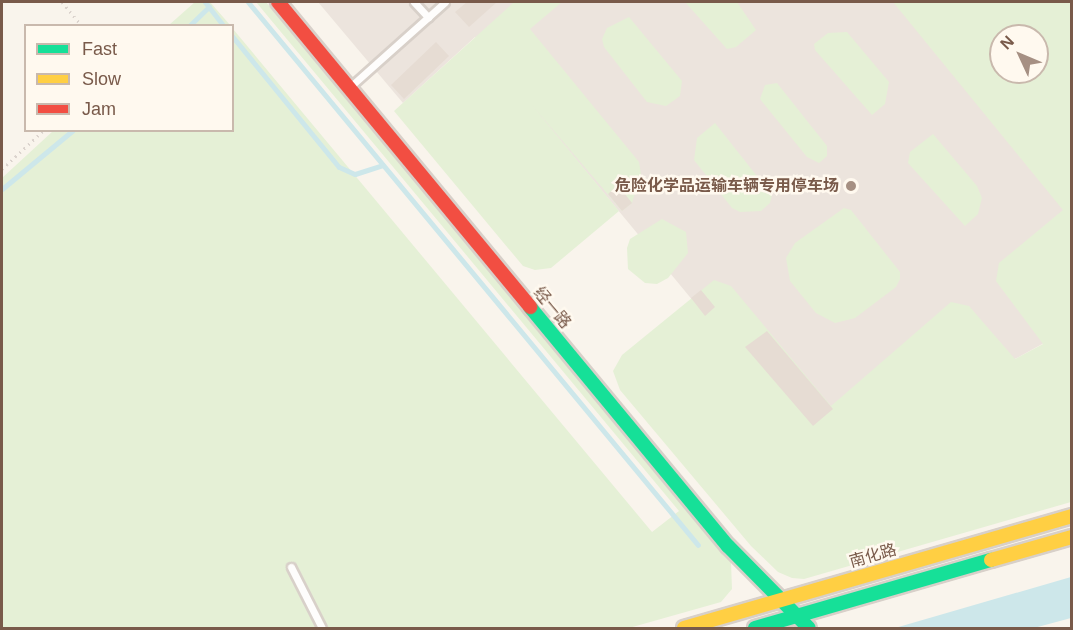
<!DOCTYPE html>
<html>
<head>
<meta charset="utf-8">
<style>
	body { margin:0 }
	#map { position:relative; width:1073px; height:630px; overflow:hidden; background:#f9f4ec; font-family:Arial,"Noto Sans SC",sans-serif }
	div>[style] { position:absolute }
	.industrial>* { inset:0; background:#ece4dd }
	.green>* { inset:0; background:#e5f0d6 }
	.water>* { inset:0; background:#cde7ea }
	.stream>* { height:5px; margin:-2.5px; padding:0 2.5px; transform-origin:2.5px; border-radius:2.5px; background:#cde7ea }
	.building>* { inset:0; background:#e6dcd3 }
	.path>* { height:3px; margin-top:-1.5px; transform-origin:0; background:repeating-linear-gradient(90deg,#dbd3cd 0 1.5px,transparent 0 6px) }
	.roads { filter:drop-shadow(2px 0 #d8d0c9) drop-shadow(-2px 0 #d8d0c9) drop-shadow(0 2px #d8d0c9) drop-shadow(0 -2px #d8d0c9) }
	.lane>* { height:7px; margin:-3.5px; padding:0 3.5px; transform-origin:3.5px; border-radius:3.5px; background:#fefdfc }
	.fast>* { height:14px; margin:-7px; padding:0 7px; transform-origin:7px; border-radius:7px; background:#16e098 }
	.slow>* { height:14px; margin:-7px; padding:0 7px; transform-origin:7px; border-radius:7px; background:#ffcf43 }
	.jam>* { height:14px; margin:-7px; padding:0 7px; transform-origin:7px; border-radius:7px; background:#f24e42 }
	.dots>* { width:16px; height:16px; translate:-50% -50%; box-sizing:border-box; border:3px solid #fff9ef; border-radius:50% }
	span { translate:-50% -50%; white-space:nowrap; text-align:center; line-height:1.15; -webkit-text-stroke:5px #fff9ef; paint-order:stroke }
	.poi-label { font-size:16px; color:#795a4a; font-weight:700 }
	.right { translate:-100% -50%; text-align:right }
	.street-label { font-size:16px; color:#795a4a }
	.frame { position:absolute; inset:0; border:3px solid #795a4a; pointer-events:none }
	.legend { position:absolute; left:24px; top:24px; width:210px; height:108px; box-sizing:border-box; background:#fff9ef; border:2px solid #c9b9ad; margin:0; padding:8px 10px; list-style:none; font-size:18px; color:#795a4a }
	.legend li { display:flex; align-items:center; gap:12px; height:30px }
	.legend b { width:30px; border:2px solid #c9b9ad }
	.north { position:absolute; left:989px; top:24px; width:60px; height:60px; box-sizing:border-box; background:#fff9ef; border:2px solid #c9b9ad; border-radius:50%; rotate:314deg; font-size:16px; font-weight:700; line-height:24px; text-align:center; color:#795a4a }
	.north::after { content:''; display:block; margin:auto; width:21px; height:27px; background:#a69083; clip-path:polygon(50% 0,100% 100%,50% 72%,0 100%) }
</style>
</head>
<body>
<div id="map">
	<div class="industrial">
		<div style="clip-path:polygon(evenodd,318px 2px,1071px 2px,1071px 328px,827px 463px,475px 37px,403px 103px,318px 2px,1001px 36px,1037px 36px,1037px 72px,1001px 72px,1001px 36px)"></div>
	</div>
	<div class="green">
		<div style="clip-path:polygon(195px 2px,210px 2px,230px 25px,169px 25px)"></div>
		<div style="clip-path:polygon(256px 2px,266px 2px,712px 538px,731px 562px,732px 589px,721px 602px,629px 628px,2px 628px,2px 178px,53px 131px,232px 130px,233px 29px,652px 532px,679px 511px)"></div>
		<div style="clip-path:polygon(514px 2px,562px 2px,530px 29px,639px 162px,641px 174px,632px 203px,622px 211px,531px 104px,619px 211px,551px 268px,535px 270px,523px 266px,394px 111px)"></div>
		<div style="clip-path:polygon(685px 2px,737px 2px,756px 30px,736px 47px,727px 49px)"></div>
		<div style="clip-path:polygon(evenodd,893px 2px,1071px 2px,1071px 502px,804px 579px,792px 578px,778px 572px,751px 546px,620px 390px,613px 371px,622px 355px,714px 280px,731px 286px,831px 406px,951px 302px,969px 306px,1015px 359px,1043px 344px,996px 281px,999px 263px,1063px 210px,893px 2px,1001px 36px,1037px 36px,1037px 72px,1001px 72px,1001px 36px)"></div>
		<div style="clip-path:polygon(629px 17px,682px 81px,680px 96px,666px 106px,647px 102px,604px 47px,602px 39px,607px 28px)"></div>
		<div style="clip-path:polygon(847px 32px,889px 82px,885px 104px,872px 115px,815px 50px,814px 44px,828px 33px)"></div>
		<div style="clip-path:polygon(777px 83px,827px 146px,827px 156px,819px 163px,807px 157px,760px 99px,765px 85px)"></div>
		<div style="clip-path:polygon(715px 123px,772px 195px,770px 203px,761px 211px,740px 212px,732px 208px,694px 160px,697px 138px)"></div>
		<div style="clip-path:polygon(933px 134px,977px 186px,982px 198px,978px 214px,965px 226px,908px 163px,910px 152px)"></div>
		<div style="clip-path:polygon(844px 208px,851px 210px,900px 272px,900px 279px,896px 287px,855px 318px,835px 323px,816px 313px,790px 281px,786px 258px,795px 243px)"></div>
		<div style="clip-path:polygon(662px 219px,686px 232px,688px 253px,668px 278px,657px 284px,645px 283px,628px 269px,627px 248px,630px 239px)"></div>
	</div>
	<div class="water">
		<div style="clip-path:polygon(1071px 577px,1071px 618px,1034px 628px,895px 628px)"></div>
	</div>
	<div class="stream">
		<div style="left:205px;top:2px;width:31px;rotate:52deg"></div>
		<div style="left:248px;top:2px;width:705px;rotate:50.35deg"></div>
		<div style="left:189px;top:26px;width:28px;rotate:-44deg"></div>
		<div style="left:232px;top:36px;width:169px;rotate:50.8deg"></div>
		<div style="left:339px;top:167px;width:17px;rotate:24deg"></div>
		<div style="left:355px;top:174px;width:29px;rotate:-18deg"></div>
		<div style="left:2px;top:189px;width:92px;rotate:-39.7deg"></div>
	</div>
	<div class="building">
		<div style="clip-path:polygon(467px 2px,497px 2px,469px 27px,455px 12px)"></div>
		<div style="clip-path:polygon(436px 42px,449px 56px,404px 99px,391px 85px)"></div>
		<div style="clip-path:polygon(618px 185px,632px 203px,622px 211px,608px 194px)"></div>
		<div style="clip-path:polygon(701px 290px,715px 307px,705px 316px,691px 298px)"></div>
		<div style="clip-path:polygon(767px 331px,833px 409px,813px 426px,745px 347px)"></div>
	</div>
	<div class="path">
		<div style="left:62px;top:2px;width:31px;rotate:50deg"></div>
		<div style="left:2px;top:169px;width:57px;rotate:-42.9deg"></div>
	</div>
	<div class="roads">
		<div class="lane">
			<div style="left:414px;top:2px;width:21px;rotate:47deg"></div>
			<div style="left:351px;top:86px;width:126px;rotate:-41.8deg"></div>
			<div style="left:291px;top:567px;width:68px;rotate:63.1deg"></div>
		</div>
		<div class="fast">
			<div style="left:530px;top:307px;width:310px;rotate:50.4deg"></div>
			<div style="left:728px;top:546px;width:115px;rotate:45.4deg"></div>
			<div style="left:755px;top:628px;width:246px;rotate:-16.1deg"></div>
		</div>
		<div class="slow">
			<div style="left:991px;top:560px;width:84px;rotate:-15.9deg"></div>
			<div style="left:684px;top:628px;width:404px;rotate:-16.1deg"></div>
		</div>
		<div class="jam">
			<div style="left:278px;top:2px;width:396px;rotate:50.4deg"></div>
		</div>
	</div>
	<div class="dots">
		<div style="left:851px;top:186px;background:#a69083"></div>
	</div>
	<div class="poi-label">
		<span class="right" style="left:839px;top:186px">危险化学品运输车辆专用停车场</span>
	</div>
	<div class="street-label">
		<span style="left:552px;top:308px;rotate:50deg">经一路</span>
		<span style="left:873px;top:556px;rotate:-16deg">南化路</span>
	</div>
	<div class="frame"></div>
	<ul class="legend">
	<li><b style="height:8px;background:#16e098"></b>Fast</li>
	<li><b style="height:8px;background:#ffcf43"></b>Slow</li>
	<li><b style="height:8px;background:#f24e42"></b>Jam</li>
	</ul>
	<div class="north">N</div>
</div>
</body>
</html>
